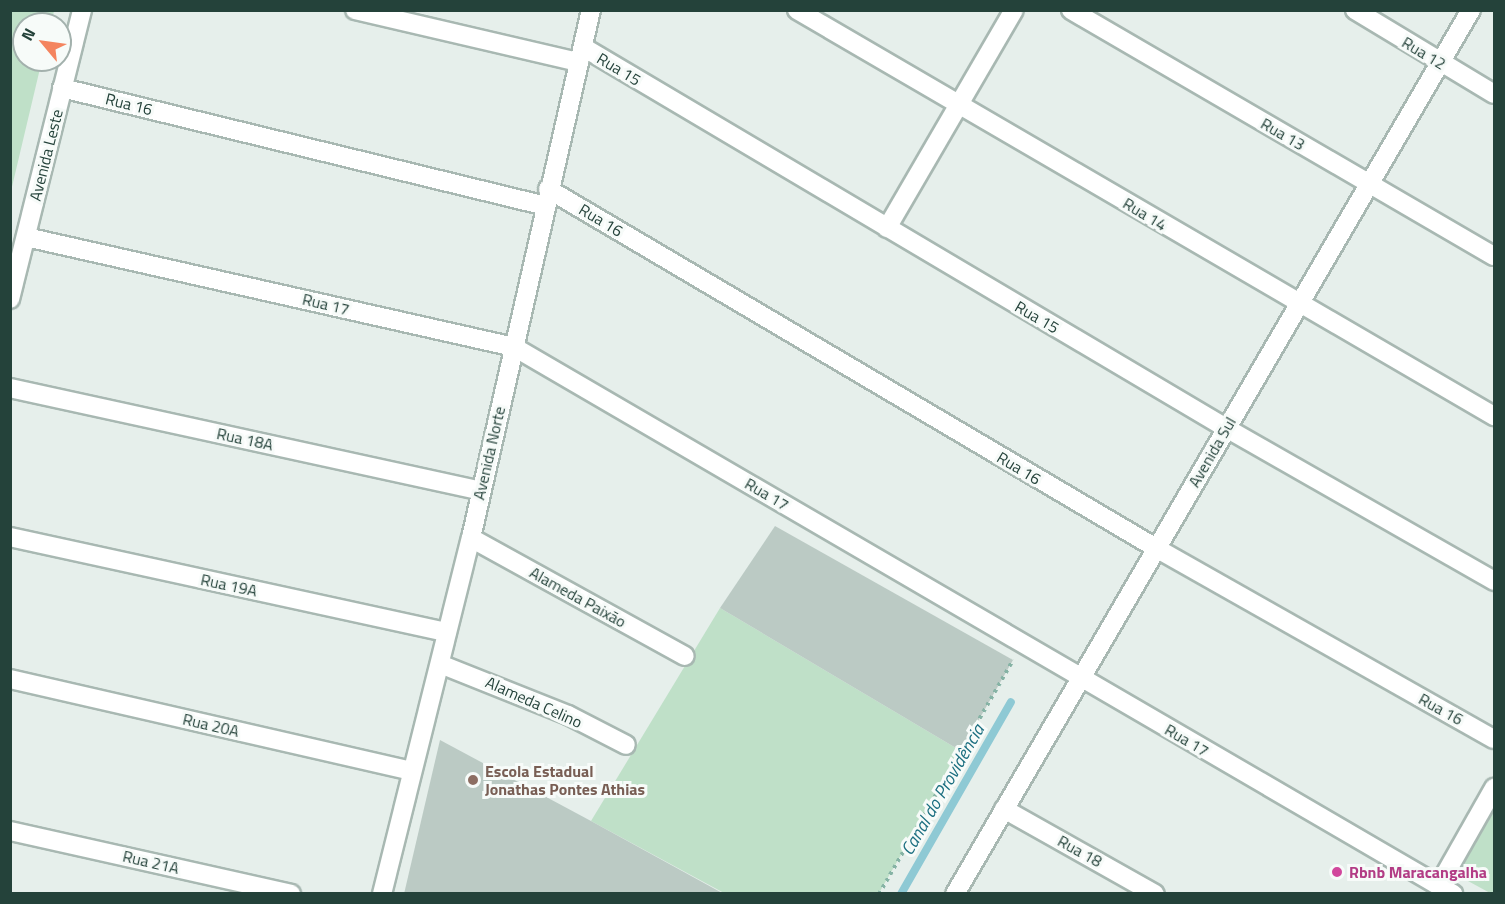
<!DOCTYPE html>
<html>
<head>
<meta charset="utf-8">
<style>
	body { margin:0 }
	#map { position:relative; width:1505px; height:904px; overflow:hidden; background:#e6efeb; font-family:"Titillium Web",sans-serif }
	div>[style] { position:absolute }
	.green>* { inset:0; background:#bfe0c8 }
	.stream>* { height:8px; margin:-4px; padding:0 4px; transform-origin:4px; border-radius:4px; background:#8ec9d4 }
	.building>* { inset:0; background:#bbcac4 }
	.path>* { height:4px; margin-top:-2px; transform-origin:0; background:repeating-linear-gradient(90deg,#86b3a5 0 3px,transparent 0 7.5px) }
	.roads { filter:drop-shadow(2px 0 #a8b8b2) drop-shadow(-2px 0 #a8b8b2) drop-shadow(0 2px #a8b8b2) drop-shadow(0 -2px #a8b8b2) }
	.minor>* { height:18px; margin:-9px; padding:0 9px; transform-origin:9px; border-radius:9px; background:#fff }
	.tertiary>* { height:18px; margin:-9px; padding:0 9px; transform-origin:9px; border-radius:9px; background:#fff }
	.dots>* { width:16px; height:16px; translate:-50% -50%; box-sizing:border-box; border:3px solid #f7fbf9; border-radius:50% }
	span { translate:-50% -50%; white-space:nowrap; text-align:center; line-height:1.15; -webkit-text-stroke:6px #f7fbf9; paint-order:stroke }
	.street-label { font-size:16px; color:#24423a }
	.education-label { font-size:16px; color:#785e54; font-weight:700 }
	.left { translate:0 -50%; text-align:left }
	.hotel-label { font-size:16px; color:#b23c85; font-weight:700 }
	.water-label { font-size:18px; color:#1c6f80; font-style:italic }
	.frame { position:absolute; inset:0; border:12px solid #24423a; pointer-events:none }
	.north { position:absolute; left:12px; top:12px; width:60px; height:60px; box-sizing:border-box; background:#f7fbf9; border:2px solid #a3b1ad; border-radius:50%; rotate:299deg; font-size:16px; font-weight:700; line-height:24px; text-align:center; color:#24423a }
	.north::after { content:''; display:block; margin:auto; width:21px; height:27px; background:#f4845f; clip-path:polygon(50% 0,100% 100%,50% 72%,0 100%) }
</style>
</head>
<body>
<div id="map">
	<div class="green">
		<div style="clip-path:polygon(11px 10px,54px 11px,51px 24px,24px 24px,24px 60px,42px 60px,11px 191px)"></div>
		<div style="clip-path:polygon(720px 608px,961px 751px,879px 893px,724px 893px,591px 821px)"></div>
		<div style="clip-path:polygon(1494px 808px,1494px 893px,1490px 893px,1457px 875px)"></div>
	</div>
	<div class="stream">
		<div style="left:901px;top:894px;width:221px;rotate:-60.2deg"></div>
	</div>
	<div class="building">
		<div style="clip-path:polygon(775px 526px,1013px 660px,961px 751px,720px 608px)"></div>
		<div style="clip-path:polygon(440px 740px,591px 821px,724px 894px,404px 894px)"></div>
	</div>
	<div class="path">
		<div style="left:879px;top:894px;width:270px;rotate:-60.2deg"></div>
	</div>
	<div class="roads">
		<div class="minor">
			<div style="left:355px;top:10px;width:230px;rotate:13.1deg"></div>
			<div style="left:797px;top:10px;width:807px;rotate:30.22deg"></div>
			<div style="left:1071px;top:10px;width:489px;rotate:30.2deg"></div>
			<div style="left:1355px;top:10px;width:162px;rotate:31.1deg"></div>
			<div style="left:583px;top:47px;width:747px;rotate:30.65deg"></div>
			<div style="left:1226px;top:428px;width:309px;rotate:29.7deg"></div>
			<div style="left:62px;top:88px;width:497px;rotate:13.7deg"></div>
			<div style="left:548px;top:189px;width:706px;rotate:30.56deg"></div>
			<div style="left:1156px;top:548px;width:388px;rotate:29.5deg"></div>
			<div style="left:887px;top:228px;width:252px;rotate:-59.8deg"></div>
			<div style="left:26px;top:237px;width:500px;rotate:12.7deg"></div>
			<div style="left:10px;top:299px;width:298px;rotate:-76deg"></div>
			<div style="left:10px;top:388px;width:480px;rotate:12.3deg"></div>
			<div style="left:10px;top:537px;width:447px;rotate:12.3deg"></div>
			<div style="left:471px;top:538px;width:244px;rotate:28.9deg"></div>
			<div style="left:440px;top:664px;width:138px;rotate:21.7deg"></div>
			<div style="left:568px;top:715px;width:65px;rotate:27.3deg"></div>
			<div style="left:10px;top:679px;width:411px;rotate:12.9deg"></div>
			<div style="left:1004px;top:809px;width:173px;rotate:29.4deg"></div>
			<div style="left:10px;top:831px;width:288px;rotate:12.6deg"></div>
		</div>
		<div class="tertiary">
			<div style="left:514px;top:347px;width:1087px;rotate:30.22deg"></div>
			<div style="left:1439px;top:885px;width:112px;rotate:-60.4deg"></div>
			<div style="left:382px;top:894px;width:367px;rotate:-76deg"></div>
			<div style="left:471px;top:538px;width:541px;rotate:-77.2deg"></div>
			<div style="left:955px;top:894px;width:1024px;rotate:-59.73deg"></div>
		</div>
	</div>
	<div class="dots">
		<div style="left:473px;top:780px;background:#8d6e63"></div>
		<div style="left:1337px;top:872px;background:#d1479c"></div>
	</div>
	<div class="street-label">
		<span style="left:1424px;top:53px;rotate:31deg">Rua 12</span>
		<span style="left:619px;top:69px;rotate:31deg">Rua 15</span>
		<span style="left:129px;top:104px;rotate:14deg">Rua 16</span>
		<span style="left:1283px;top:134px;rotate:30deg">Rua 13</span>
		<span style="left:46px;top:155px;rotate:-76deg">Avenida Leste</span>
		<span style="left:1145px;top:214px;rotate:31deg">Rua 14</span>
		<span style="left:601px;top:220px;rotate:31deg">Rua 16</span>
		<span style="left:326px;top:304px;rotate:13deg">Rua 17</span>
		<span style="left:1037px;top:317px;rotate:30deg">Rua 15</span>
		<span style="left:245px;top:439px;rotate:12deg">Rua 18A</span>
		<span style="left:1212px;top:452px;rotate:-60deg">Avenida Sul</span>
		<span style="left:489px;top:453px;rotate:-77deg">Avenida Norte</span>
		<span style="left:1019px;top:468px;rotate:31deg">Rua 16</span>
		<span style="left:767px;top:494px;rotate:30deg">Rua 17</span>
		<span style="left:229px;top:585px;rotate:12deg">Rua 19A</span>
		<span style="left:578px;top:597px;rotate:29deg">Alameda Paixão</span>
		<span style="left:534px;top:702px;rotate:24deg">Alameda Celino</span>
		<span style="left:1441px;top:709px;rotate:29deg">Rua 16</span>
		<span style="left:211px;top:725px;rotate:13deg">Rua 20A</span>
		<span style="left:1187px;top:740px;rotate:30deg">Rua 17</span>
		<span style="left:1080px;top:851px;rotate:29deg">Rua 18</span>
		<span style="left:151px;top:862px;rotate:13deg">Rua 21A</span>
	</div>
	<div class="education-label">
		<span class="left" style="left:485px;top:780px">Escola Estadual<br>Jonathas Pontes Athias</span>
	</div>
	<div class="hotel-label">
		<span class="left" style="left:1349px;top:872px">Rbnb Maracangalha</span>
	</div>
	<div class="water-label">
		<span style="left:943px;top:790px;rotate:-60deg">Canal do Providência</span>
	</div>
	<div class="frame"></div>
	<div class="north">N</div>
</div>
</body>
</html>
